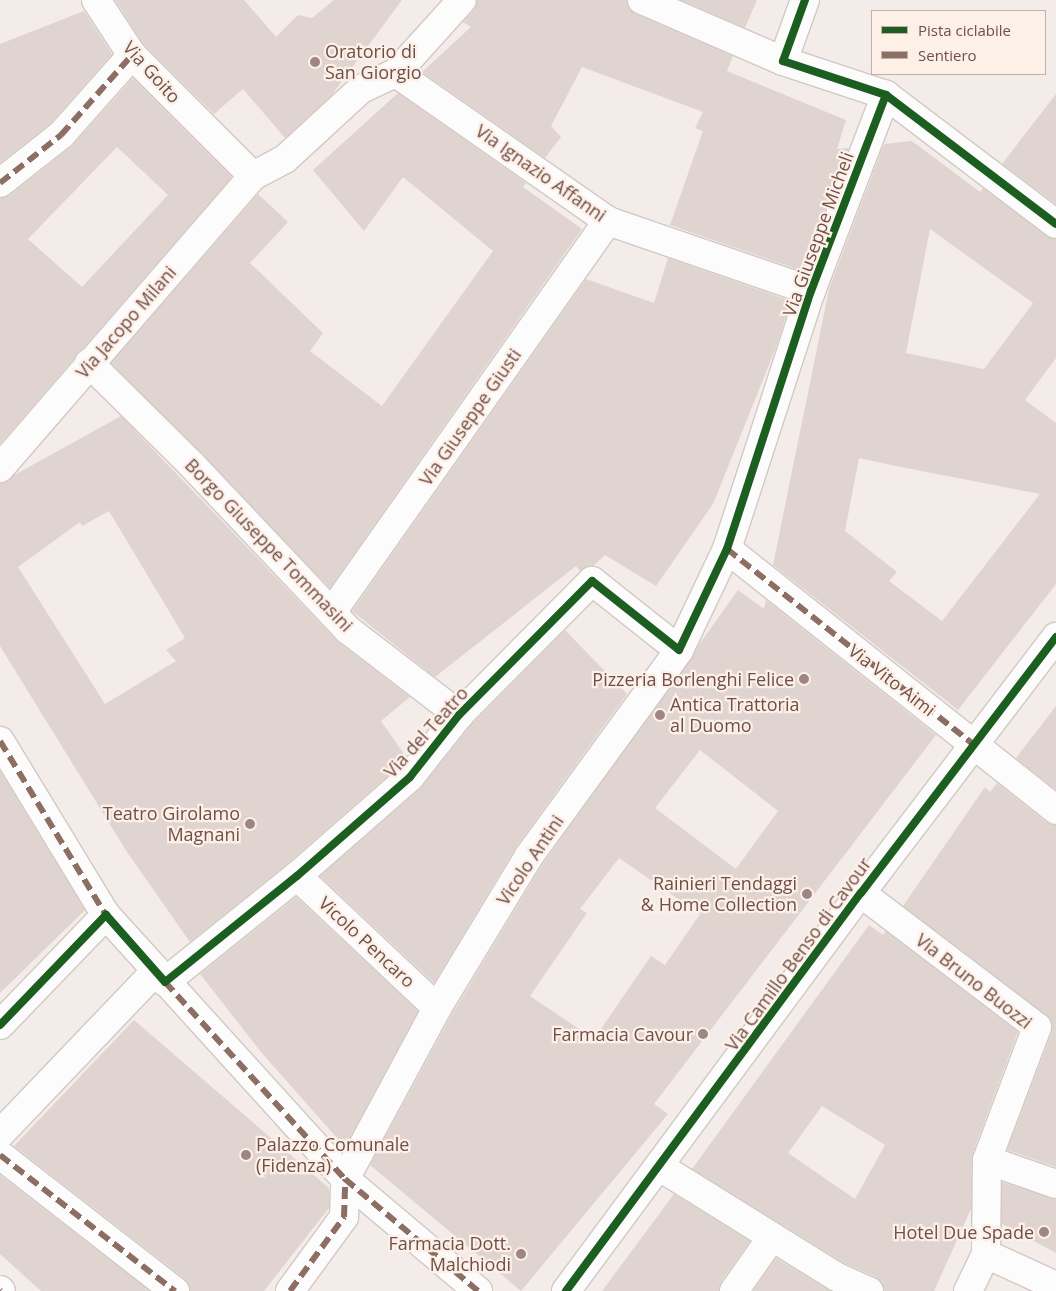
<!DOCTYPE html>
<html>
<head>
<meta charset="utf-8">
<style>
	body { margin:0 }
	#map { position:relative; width:1056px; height:1291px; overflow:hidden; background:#f4ece8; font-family:"Open Sans",sans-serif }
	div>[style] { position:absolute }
	.building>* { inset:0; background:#e0d4d0 }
	.roads { filter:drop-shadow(1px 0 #d2c8c5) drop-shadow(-1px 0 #d2c8c5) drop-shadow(0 1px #d2c8c5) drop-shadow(0 -1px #d2c8c5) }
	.minor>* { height:28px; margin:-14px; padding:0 14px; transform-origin:14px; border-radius:14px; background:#fdfcfc }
	.quiet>* { height:6px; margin-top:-3px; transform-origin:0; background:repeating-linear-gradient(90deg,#8d6e63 0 12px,transparent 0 18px) }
	.cycleway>* { height:8px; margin:-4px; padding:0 4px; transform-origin:4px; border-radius:4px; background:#1b5e20 }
	.dots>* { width:14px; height:14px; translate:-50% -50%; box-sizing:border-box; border:2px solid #fdf0e7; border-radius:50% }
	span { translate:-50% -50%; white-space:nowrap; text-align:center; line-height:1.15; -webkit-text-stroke:4.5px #fdf0e7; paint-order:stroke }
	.poi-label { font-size:18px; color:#6f4f4b }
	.left { translate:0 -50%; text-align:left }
	.right { translate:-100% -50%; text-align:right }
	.street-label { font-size:18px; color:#6f4f4b }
	.legend { position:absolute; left:871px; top:10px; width:175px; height:65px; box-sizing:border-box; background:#fdf0e7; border:1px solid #c4b0a9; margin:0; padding:6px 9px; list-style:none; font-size:15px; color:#6f4f4b }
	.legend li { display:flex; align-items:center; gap:10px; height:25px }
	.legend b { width:25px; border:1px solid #c4b0a9 }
</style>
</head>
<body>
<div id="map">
	<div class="building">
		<div style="clip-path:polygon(115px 0,244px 0,276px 37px,298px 15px,312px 18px,334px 0,402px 0,331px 96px,285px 138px,243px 89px,214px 114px,144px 45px)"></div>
		<div style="clip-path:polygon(477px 0,627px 0,629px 9px,636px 14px,733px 56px,727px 71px,846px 120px,837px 149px,849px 148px,802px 271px,670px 225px,703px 131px,695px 128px,703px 112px,582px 67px,551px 126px,561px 137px,545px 158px,422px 72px,471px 27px,463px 22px,474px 10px)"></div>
		<div style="clip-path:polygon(681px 0,757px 0,745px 28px)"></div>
		<div style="clip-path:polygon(84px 11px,112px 54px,50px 124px,0 163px,0 44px)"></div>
		<div style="clip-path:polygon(evenodd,133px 78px,232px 177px,0 444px,0 198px,10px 195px,71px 147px,133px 78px,117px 147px,168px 195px,82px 287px,28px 239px,117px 147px)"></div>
		<div style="clip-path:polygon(398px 93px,526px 183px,523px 187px,582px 229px,330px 588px,111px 363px,258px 194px,288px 222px,250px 263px,323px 333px,310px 351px,382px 406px,493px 251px,403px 177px,364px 231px,313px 170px)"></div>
		<div style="clip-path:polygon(1056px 94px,1056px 204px,1002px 164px)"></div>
		<div style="clip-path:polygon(evenodd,912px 141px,980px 192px,983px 188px,1047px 236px,1056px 239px,1056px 358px,1025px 400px,1056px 423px,1056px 584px,958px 710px,773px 565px,829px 289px,884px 144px,912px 141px,930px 229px,1033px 303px,984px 369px,906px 353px,930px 229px,912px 141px,859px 458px,901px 467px,1040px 494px,942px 621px,889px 581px,897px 572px,845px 531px,859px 458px)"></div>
		<div style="clip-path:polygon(668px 258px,791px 301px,775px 350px,713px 504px,656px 586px,605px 555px,593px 566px,580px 571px,576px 566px,435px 677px,352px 611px,586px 279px,654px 303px)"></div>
		<div style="clip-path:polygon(evenodd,121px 416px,337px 641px,410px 697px,381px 721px,406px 757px,399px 766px,287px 864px,190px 942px,127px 852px,0 646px,0 483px,121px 416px,109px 511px,185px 638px,166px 650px,176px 661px,105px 704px,18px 567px,80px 522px,82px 526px,109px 511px)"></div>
		<div style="clip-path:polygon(evenodd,738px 590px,764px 609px,766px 600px,936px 735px,654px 1104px,668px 1114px,521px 1291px,370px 1165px,451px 1016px,542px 865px,738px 590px,700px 750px,778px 811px,736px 869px,655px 808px,700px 750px,738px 590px,619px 858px,700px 914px,665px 965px,651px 956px,594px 1039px,530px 996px,587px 913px,580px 909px,619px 858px)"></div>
		<div style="clip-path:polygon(565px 630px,627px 694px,516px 847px,434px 983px,320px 876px,420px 789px,471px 725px)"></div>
		<div style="clip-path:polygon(1056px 706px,1056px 790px,1016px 758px)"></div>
		<div style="clip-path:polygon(0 771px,85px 910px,0 993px)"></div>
		<div style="clip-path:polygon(997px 783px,1046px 822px,1056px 825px,1056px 1167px,1007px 1150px,1052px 1032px,1052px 1022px,1046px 1015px,903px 906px,985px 787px,990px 792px)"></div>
		<div style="clip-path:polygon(296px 897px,418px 1011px,345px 1147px,261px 1052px,200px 974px)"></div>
		<div style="clip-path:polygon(evenodd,869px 925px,883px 935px,886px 931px,1018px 1032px,972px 1155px,971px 1209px,934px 1291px,884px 1291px,876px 1277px,844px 1263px,692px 1169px,869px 925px,822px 1106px,885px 1145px,855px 1199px,788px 1153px,822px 1106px)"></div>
		<div style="clip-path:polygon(134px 1020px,329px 1188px,329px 1208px,264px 1291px,190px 1291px,185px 1279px,14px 1146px)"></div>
		<div style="clip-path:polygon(0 1175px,150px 1291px,41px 1291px,0 1254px)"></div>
		<div style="clip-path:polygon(1002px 1182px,1056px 1199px,1056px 1253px,1002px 1224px)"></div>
		<div style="clip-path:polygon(674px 1194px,750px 1241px,721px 1282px,719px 1291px,602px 1291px)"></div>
		<div style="clip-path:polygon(776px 1258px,829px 1290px,830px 1291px,753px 1291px)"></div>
	</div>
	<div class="roads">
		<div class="minor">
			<div style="left:96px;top:0;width:66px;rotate:56.8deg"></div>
			<div style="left:132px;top:55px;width:171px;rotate:45deg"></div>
			<div style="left:642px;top:0;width:154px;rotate:23.4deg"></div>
			<div style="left:783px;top:61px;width:108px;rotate:18.3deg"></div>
			<div style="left:886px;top:95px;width:213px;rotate:37.2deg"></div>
			<div style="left:783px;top:61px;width:65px;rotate:-70.2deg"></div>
			<div style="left:396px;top:73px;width:259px;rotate:34.9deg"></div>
			<div style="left:608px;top:221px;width:215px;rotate:19deg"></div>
			<div style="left:0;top:183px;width:78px;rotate:-38.2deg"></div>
			<div style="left:61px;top:135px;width:107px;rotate:-48.4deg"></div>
			<div style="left:89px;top:363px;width:145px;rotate:44.7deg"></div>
			<div style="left:192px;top:465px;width:227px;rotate:46.6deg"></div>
			<div style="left:348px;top:630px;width:140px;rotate:37.4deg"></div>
			<div style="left:0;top:468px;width:386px;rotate:-49.1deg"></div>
			<div style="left:253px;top:176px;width:36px;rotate:-28deg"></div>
			<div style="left:285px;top:159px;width:103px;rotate:-42.6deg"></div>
			<div style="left:361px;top:89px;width:38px;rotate:-25deg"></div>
			<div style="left:396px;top:73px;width:98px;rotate:-47.9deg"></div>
			<div style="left:727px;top:549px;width:420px;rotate:38.4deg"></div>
			<div style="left:332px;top:612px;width:479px;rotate:-54.8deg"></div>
			<div style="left:0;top:741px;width:204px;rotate:58.7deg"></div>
			<div style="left:106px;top:915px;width:356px;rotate:47.8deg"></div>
			<div style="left:345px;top:1179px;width:174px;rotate:40.1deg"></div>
			<div style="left:297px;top:876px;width:192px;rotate:43.3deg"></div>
			<div style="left:861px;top:893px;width:221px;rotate:37.3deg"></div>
			<div style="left:1037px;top:1027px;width:142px;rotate:110.6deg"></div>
			<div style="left:987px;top:1160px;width:94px;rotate:90.6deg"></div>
			<div style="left:986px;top:1254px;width:41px;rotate:115.9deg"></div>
			<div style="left:165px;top:982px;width:169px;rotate:-38.8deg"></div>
			<div style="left:297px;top:876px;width:150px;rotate:-41.2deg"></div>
			<div style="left:410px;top:777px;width:79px;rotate:-51.7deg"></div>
			<div style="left:459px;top:715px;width:189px;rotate:-45.2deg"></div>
			<div style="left:592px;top:581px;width:111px;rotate:38.4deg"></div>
			<div style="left:0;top:1025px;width:153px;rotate:-46.1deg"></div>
			<div style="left:0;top:1134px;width:226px;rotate:-46.3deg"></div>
			<div style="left:0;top:1155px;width:222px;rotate:37.9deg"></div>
			<div style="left:987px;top:1160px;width:73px;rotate:19.2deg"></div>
			<div style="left:660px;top:1167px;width:208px;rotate:31.9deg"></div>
			<div style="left:837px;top:1277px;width:35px;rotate:24deg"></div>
			<div style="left:986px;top:1254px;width:77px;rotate:24.6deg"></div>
			<div style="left:0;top:1290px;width:1px;rotate:45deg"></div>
			<div style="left:290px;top:1291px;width:92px;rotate:-53.9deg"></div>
			<div style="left:344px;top:1217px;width:38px;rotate:-88deg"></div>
			<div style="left:345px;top:1179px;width:194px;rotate:-61.7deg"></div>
			<div style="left:437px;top:1008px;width:178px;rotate:-58.8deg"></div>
			<div style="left:529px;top:856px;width:255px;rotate:-53.9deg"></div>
			<div style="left:679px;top:650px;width:112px;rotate:-64.6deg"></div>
			<div style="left:727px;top:549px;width:271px;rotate:-72deg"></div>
			<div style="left:811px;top:291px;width:210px;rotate:-69.1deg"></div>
			<div style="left:566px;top:1291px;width:495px;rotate:-53.5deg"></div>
			<div style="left:861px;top:893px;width:322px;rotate:-52.7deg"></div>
			<div style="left:734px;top:1291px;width:66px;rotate:-54.9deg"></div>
		</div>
	</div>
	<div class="quiet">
		<div style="left:0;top:183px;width:78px;rotate:-38.2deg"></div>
		<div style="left:61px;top:135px;width:107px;rotate:-48.4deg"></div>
		<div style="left:727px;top:549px;width:314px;rotate:38.4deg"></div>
		<div style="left:0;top:741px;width:204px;rotate:58.7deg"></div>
		<div style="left:165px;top:982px;width:267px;rotate:47.6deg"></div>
		<div style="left:345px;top:1179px;width:174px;rotate:40.1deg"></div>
		<div style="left:0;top:1155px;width:222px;rotate:37.9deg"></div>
		<div style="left:0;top:1290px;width:1px;rotate:45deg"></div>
		<div style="left:290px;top:1291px;width:92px;rotate:-53.9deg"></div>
		<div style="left:344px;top:1217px;width:38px;rotate:-88deg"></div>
	</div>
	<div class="cycleway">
		<div style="left:805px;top:0;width:65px;rotate:109.8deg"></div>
		<div style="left:783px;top:61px;width:108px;rotate:18.3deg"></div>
		<div style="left:886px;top:95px;width:213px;rotate:37.2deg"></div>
		<div style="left:0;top:1025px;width:153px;rotate:-46.1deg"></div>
		<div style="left:106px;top:915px;width:89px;rotate:48.6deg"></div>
		<div style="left:165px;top:982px;width:169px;rotate:-38.8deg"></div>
		<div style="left:297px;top:876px;width:150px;rotate:-41.2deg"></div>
		<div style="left:410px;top:777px;width:79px;rotate:-51.7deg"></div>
		<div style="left:459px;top:715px;width:189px;rotate:-45.2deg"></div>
		<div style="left:592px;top:581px;width:111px;rotate:38.4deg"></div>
		<div style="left:679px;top:650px;width:112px;rotate:-64.6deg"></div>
		<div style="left:727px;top:549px;width:271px;rotate:-72deg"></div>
		<div style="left:811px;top:291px;width:210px;rotate:-69.1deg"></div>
		<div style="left:566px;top:1291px;width:495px;rotate:-53.5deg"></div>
		<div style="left:861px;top:893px;width:322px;rotate:-52.7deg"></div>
	</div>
	<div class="dots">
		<div style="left:315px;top:62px;background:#9e8682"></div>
		<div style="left:804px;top:679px;background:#9e8682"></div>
		<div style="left:660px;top:715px;background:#9e8682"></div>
		<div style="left:250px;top:824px;background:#9e8682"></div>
		<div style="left:807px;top:894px;background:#9e8682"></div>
		<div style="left:703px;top:1034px;background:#9e8682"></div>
		<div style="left:246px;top:1155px;background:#9e8682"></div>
		<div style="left:1044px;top:1232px;background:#9e8682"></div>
		<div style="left:521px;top:1254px;background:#9e8682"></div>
	</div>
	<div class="poi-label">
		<span class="left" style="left:325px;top:62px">Oratorio di<br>San Giorgio</span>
		<span class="right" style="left:794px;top:679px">Pizzeria Borlenghi Felice</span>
		<span class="left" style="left:670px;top:715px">Antica Trattoria<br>al Duomo</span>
		<span class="right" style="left:240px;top:824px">Teatro Girolamo<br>Magnani</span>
		<span class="right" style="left:797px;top:894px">Rainieri Tendaggi<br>&amp; Home Collection</span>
		<span class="right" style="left:693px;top:1034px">Farmacia Cavour</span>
		<span class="left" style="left:256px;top:1155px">Palazzo Comunale<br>(Fidenza)</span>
		<span class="right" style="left:1034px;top:1232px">Hotel Due Spade</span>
		<span class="right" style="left:511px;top:1254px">Farmacia Dott.<br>Malchiodi</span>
	</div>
	<div class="street-label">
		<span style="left:152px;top:72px;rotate:48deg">Via Goito</span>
		<span style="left:541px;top:173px;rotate:35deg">Via Ignazio Affanni</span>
		<span style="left:818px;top:234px;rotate:-70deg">Via Giuseppe Micheli</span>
		<span style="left:126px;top:322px;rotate:-49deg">Via Jacopo Milani</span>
		<span style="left:470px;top:417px;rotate:-55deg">Via Giuseppe Giusti</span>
		<span style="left:269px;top:545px;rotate:46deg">Borgo Giuseppe Tommasini</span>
		<span style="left:892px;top:680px;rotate:38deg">Via Vito Aimi</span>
		<span style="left:426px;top:732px;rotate:-48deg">Via del Teatro</span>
		<span style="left:530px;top:860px;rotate:-56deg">Vicolo Antini</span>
		<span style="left:367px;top:942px;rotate:43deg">Vicolo Pencaro</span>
		<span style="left:798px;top:954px;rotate:-54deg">Via Camillo Benso di Cavour</span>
		<span style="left:974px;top:981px;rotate:38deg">Via Bruno Buozzi</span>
	</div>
	<ul class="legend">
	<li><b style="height:6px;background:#1b5e20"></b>Pista ciclabile</li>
	<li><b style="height:6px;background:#8d6e63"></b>Sentiero</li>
	</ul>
</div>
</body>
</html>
